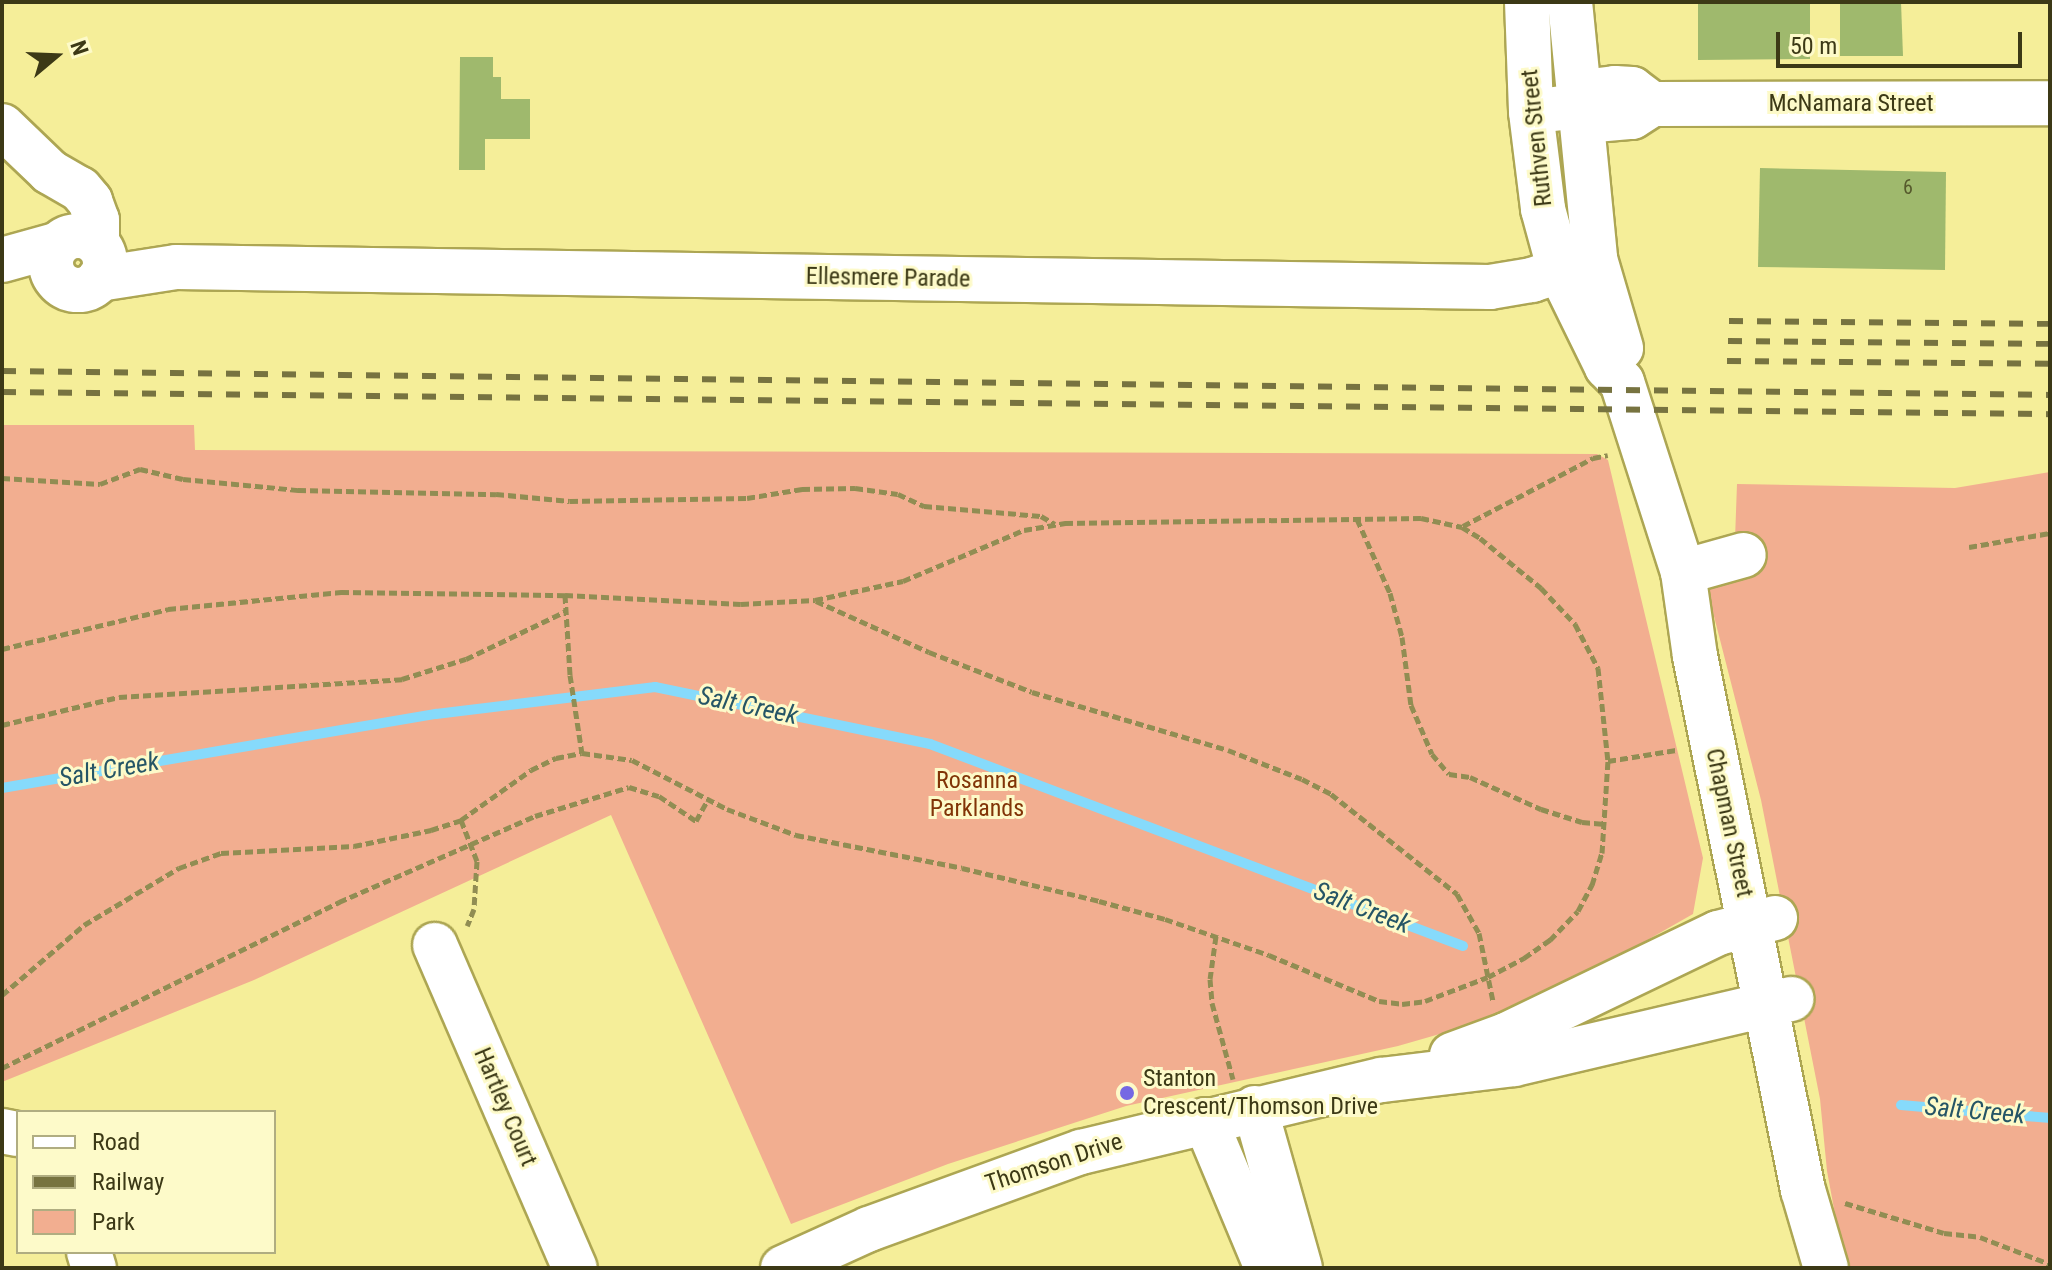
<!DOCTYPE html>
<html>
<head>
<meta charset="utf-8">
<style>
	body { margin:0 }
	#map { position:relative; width:2052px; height:1270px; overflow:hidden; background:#f5ee99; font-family:"Roboto Condensed",sans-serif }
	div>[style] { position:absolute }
	.green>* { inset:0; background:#f2ae90 }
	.stream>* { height:10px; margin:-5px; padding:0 5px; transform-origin:5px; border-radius:5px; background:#86dafb }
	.building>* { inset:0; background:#9fb96d }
	.path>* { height:5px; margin-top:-2.5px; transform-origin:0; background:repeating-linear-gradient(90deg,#918d53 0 8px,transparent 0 12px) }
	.roads { filter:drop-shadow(2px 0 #ada653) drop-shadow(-2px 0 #ada653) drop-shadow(0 2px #ada653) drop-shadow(0 -2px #ada653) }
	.minor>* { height:44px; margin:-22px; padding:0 22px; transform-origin:22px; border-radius:22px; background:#fff }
	.minor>.ring { margin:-22px; padding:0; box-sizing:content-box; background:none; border:44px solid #fff; border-radius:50% }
	.rail>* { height:6px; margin-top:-3px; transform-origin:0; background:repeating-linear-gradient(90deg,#777340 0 14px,transparent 0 28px) }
	.dots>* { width:22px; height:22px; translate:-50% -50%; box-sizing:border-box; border:4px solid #fdfac9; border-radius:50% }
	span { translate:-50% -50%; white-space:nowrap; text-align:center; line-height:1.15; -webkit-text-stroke:6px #fdfac9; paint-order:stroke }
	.number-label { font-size:20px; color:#55592c }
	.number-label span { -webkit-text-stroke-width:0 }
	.street-label { font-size:24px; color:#3c3916 }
	.park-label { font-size:24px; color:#813407 }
	.poi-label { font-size:24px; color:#3c3916 }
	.left { translate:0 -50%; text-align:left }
	.water-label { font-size:26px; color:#255566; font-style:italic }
	.frame { position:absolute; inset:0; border:4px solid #3c3916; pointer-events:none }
	.legend { position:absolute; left:16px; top:1110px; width:260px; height:144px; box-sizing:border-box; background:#fdfac9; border:2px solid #b0ad81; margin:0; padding:10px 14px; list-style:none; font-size:24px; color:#3c3916 }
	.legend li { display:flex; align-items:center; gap:16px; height:40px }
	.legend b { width:40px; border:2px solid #b0ad81 }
	.north { position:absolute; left:16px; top:16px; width:80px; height:80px; -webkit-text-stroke:6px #fdfac9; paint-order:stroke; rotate:71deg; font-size:22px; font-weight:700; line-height:32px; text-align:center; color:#3c3916 }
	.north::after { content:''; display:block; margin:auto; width:28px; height:36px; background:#3c3916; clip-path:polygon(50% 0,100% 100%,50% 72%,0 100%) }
	.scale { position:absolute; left:1776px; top:32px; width:246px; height:36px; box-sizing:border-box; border:4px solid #3c3916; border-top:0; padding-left:10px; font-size:24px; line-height:28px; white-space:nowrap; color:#3c3916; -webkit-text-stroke:6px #fdfac9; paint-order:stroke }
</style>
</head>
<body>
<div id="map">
	<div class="green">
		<div style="clip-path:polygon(2px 425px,194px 425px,195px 450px,1597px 454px,1608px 460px,1703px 858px,1693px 914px,1563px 988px,1471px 1025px,1398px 1046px,1126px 1106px,948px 1164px,791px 1224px,611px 815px,254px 980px,2px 1082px)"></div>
		<div style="clip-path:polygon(2050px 472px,2050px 1268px,1845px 1268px,1827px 1171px,1820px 1099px,1761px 800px,1696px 546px,1735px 539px,1737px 484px,1955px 488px)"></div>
	</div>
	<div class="stream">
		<div style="left:2px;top:788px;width:440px;rotate:-9.7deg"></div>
		<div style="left:436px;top:714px;width:221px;rotate:-7deg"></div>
		<div style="left:655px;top:687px;width:281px;rotate:11.7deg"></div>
		<div style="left:930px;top:744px;width:570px;rotate:20.76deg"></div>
		<div style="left:1901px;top:1105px;width:150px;rotate:5deg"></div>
	</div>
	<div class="building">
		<div style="clip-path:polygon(1698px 2px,1810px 2px,1810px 59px,1698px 60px)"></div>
		<div style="clip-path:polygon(1840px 2px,1901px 2px,1903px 56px,1840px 56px)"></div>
		<div style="clip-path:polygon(460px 57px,493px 57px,493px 77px,501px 77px,501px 99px,530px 99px,530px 139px,485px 139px,485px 170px,459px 170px)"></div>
		<div style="clip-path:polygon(1760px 168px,1946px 172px,1945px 270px,1758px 267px)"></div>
	</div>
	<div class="path">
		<div style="left:2px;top:478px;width:98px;rotate:3.5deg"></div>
		<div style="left:100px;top:484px;width:43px;rotate:-20.6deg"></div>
		<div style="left:140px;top:469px;width:44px;rotate:13.1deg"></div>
		<div style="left:183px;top:479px;width:116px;rotate:5.5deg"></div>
		<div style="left:298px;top:490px;width:198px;rotate:1.2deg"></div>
		<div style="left:496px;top:494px;width:74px;rotate:5.4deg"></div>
		<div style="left:570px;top:501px;width:177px;rotate:-1deg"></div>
		<div style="left:747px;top:498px;width:56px;rotate:-9.3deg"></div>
		<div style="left:802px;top:489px;width:53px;rotate:-1.1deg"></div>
		<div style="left:855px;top:488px;width:43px;rotate:7.9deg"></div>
		<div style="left:898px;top:494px;width:29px;rotate:25deg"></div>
		<div style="left:924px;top:506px;width:117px;rotate:4.9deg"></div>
		<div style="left:1041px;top:516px;width:16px;rotate:30deg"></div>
		<div style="left:1357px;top:519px;width:81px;rotate:66deg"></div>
		<div style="left:1390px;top:593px;width:46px;rotate:74.7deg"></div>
		<div style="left:1402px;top:637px;width:69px;rotate:82.5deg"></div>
		<div style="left:1411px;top:705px;width:53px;rotate:66.8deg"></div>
		<div style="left:1432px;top:754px;width:26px;rotate:50deg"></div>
		<div style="left:1449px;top:774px;width:21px;rotate:8deg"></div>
		<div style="left:1470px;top:777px;width:78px;rotate:24.3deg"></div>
		<div style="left:1541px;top:809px;width:43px;rotate:17.6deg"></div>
		<div style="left:1582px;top:822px;width:23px;rotate:5deg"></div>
		<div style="left:1463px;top:526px;width:147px;rotate:-27.6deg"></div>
		<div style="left:1593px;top:458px;width:15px;rotate:-11deg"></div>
		<div style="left:1969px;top:547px;width:82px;rotate:-9.8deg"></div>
		<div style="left:565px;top:595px;width:80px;rotate:86.4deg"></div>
		<div style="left:570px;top:675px;width:79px;rotate:81.3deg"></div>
		<div style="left:816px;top:601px;width:124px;rotate:24.3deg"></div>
		<div style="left:929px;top:652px;width:110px;rotate:21.2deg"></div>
		<div style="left:1032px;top:692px;width:204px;rotate:16.5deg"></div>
		<div style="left:1228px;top:750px;width:79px;rotate:21.4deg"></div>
		<div style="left:1302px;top:779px;width:33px;rotate:27deg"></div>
		<div style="left:1331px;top:794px;width:161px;rotate:38.4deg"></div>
		<div style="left:1457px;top:894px;width:45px;rotate:60.6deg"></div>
		<div style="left:1479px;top:933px;width:69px;rotate:78.4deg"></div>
		<div style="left:2px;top:649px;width:171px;rotate:-13.5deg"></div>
		<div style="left:168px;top:609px;width:174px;rotate:-5.6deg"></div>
		<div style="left:341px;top:592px;width:224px;rotate:0.8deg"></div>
		<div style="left:565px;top:595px;width:176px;rotate:2.9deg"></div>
		<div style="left:741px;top:604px;width:74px;rotate:-3.1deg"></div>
		<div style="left:815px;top:600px;width:90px;rotate:-12.2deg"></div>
		<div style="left:903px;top:581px;width:131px;rotate:-22.9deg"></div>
		<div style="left:1024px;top:530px;width:42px;rotate:-9.7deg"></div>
		<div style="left:1065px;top:523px;width:356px;rotate:-0.8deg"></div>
		<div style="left:1421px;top:518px;width:42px;rotate:12.4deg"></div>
		<div style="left:1462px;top:527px;width:21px;rotate:31deg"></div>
		<div style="left:1480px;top:538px;width:79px;rotate:39.3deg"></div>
		<div style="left:1541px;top:588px;width:50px;rotate:46.6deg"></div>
		<div style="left:1575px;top:624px;width:50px;rotate:62.4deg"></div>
		<div style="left:1598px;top:668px;width:94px;rotate:83.9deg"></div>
		<div style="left:1608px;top:761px;width:69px;rotate:-9.2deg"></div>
		<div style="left:2px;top:725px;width:120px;rotate:-13.5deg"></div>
		<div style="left:119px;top:697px;width:284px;rotate:-3.6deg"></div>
		<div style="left:402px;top:679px;width:67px;rotate:-17.4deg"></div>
		<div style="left:466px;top:659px;width:111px;rotate:-25.6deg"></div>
		<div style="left:461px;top:820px;width:44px;rotate:68.7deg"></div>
		<div style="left:477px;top:861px;width:48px;rotate:93.6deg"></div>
		<div style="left:474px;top:909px;width:18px;rotate:112deg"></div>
		<div style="left:1216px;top:936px;width:43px;rotate:97.9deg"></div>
		<div style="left:1210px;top:979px;width:24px;rotate:85deg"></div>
		<div style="left:1212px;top:1003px;width:79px;rotate:74.6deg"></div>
		<div style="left:2px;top:995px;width:108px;rotate:-40.5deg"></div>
		<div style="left:84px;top:925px;width:111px;rotate:-31deg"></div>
		<div style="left:179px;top:868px;width:45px;rotate:-19.7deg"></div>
		<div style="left:221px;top:853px;width:133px;rotate:-3deg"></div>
		<div style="left:354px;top:846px;width:79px;rotate:-11.7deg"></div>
		<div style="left:431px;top:830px;width:32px;rotate:-18deg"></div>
		<div style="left:461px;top:820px;width:86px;rotate:-35.5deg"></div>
		<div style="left:531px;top:770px;width:28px;rotate:-26deg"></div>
		<div style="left:556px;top:758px;width:26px;rotate:-11deg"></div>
		<div style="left:582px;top:753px;width:50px;rotate:8deg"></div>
		<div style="left:632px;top:760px;width:107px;rotate:27.3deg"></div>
		<div style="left:727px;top:809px;width:74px;rotate:20.6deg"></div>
		<div style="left:796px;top:835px;width:169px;rotate:11.2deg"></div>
		<div style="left:962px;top:868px;width:141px;rotate:13.5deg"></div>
		<div style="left:1099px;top:901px;width:68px;rotate:15.3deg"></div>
		<div style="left:1165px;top:919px;width:110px;rotate:19.1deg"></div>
		<div style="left:1269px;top:955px;width:119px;rotate:22.7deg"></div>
		<div style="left:1379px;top:1001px;width:23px;rotate:7deg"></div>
		<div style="left:1402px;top:1004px;width:23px;rotate:-7deg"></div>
		<div style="left:1425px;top:1001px;width:67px;rotate:-20.9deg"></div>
		<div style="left:1488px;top:977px;width:41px;rotate:-27.8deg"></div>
		<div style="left:1524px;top:958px;width:32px;rotate:-35deg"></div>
		<div style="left:1550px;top:940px;width:40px;rotate:-46deg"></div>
		<div style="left:1578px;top:911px;width:30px;rotate:-62deg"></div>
		<div style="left:1592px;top:885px;width:34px;rotate:-73deg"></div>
		<div style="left:1602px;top:853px;width:92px;rotate:-86.3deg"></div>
		<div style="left:2px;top:1068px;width:376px;rotate:-26.2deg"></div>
		<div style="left:339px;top:902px;width:214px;rotate:-23.7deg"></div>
		<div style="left:535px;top:816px;width:98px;rotate:-17.1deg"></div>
		<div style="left:629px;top:787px;width:31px;rotate:17deg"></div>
		<div style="left:659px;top:796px;width:45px;rotate:34deg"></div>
		<div style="left:696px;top:821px;width:25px;rotate:-61deg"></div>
		<div style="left:1845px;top:1203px;width:103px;rotate:16.9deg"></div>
		<div style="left:1944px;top:1233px;width:36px;rotate:6deg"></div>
		<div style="left:1980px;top:1237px;width:75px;rotate:21.1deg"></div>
	</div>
	<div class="roads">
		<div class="minor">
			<div style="left:1527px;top:2px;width:110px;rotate:87.9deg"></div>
			<div style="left:1531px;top:112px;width:98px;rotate:82.9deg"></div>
			<div style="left:1543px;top:209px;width:64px;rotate:74.7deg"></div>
			<div style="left:1560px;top:271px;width:107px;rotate:63.9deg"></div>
			<div style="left:1607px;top:367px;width:21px;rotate:45deg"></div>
			<div style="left:1622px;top:382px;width:200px;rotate:72.2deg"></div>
			<div style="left:1683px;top:572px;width:85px;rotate:81.9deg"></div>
			<div style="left:1695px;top:656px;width:545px;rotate:78.57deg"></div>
			<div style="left:1803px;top:1190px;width:81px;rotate:73.6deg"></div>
			<div style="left:1570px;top:2px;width:258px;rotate:84.4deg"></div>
			<div style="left:1595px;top:259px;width:93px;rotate:73.7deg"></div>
			<div style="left:1578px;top:106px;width:22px;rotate:39deg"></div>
			<div style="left:1595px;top:120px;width:37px;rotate:-5deg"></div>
			<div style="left:1632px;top:117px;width:24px;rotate:-33deg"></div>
			<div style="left:1652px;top:104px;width:398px;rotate:-0.1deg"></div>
			<div style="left:1554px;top:109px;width:24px;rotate:-7deg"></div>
			<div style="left:1578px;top:106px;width:20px;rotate:-49deg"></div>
			<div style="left:1591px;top:91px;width:24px;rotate:-7deg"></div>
			<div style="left:1615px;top:88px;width:17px;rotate:3deg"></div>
			<div style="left:1632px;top:89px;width:25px;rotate:37deg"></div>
			<div style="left:2px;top:126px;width:66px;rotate:43.8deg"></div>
			<div style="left:50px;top:172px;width:34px;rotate:30deg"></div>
			<div style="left:80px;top:189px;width:16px;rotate:50deg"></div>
			<div style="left:90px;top:201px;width:20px;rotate:70deg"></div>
			<div style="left:97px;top:220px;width:23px;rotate:90deg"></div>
			<div class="ring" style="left:51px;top:236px;width:10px;height:10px"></div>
			<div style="left:2px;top:260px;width:56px;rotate:-15.5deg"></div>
			<div style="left:99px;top:279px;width:78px;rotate:-8.9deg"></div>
			<div style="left:176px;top:267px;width:1314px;rotate:0.87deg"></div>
			<div style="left:1490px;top:287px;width:43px;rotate:-9.5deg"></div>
			<div style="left:1532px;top:280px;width:66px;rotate:-18.4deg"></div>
			<div style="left:1683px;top:572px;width:63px;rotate:-15.6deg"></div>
			<div style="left:435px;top:945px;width:352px;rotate:66.6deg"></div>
			<div style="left:1452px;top:1055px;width:58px;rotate:-20.3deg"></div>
			<div style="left:1506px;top:1035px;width:235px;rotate:-25.7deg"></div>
			<div style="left:1718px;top:933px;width:59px;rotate:-14.7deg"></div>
			<div style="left:1255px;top:1108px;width:166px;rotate:74.3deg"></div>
			<div style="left:1205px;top:1120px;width:160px;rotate:67.3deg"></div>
			<div style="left:2px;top:1131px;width:16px;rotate:11deg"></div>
			<div style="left:89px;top:1252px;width:17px;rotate:73deg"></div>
			<div style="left:783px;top:1268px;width:94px;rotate:-24.4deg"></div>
			<div style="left:869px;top:1229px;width:226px;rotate:-20deg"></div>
			<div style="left:1081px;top:1152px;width:309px;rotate:-13.5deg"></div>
			<div style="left:1382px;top:1080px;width:133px;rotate:-6.9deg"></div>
			<div style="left:1514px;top:1064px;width:285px;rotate:-13.2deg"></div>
		</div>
	</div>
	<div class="rail">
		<div style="left:1729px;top:321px;width:321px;rotate:0.5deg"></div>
		<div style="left:1728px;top:341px;width:322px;rotate:0.5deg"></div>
		<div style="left:1727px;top:361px;width:323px;rotate:0.5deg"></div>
		<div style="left:2px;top:371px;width:2048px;rotate:0.67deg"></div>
		<div style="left:2px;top:392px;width:2048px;rotate:0.62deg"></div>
	</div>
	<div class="dots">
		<div style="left:1127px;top:1093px;background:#7568e3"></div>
	</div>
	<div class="number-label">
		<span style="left:1908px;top:187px">6</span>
	</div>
	<div class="street-label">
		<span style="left:1851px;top:104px">McNamara Street</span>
		<span style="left:1537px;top:138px;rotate:-96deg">Ruthven Street</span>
		<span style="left:888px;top:278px;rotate:1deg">Ellesmere Parade</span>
		<span style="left:1729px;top:823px;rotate:78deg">Chapman Street</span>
		<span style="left:505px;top:1107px;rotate:67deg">Hartley Court</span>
		<span style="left:1054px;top:1163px;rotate:-18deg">Thomson Drive</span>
	</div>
	<div class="park-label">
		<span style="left:977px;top:795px">Rosanna<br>Parklands</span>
	</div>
	<div class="poi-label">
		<span class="left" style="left:1143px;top:1093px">Stanton<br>Crescent/Thomson Drive</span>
	</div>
	<div class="water-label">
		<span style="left:748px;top:706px;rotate:12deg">Salt Creek</span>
		<span style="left:109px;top:770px;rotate:-10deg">Salt Creek</span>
		<span style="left:1362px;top:908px;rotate:21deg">Salt Creek</span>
		<span style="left:1975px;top:1111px;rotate:5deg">Salt Creek</span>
	</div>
	<div class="frame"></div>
	<ul class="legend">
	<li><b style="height:10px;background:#fff"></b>Road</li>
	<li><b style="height:10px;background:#777340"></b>Railway</li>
	<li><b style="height:22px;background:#f2ae90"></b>Park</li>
	</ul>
	<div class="north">N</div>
	<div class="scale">50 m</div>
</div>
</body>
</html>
